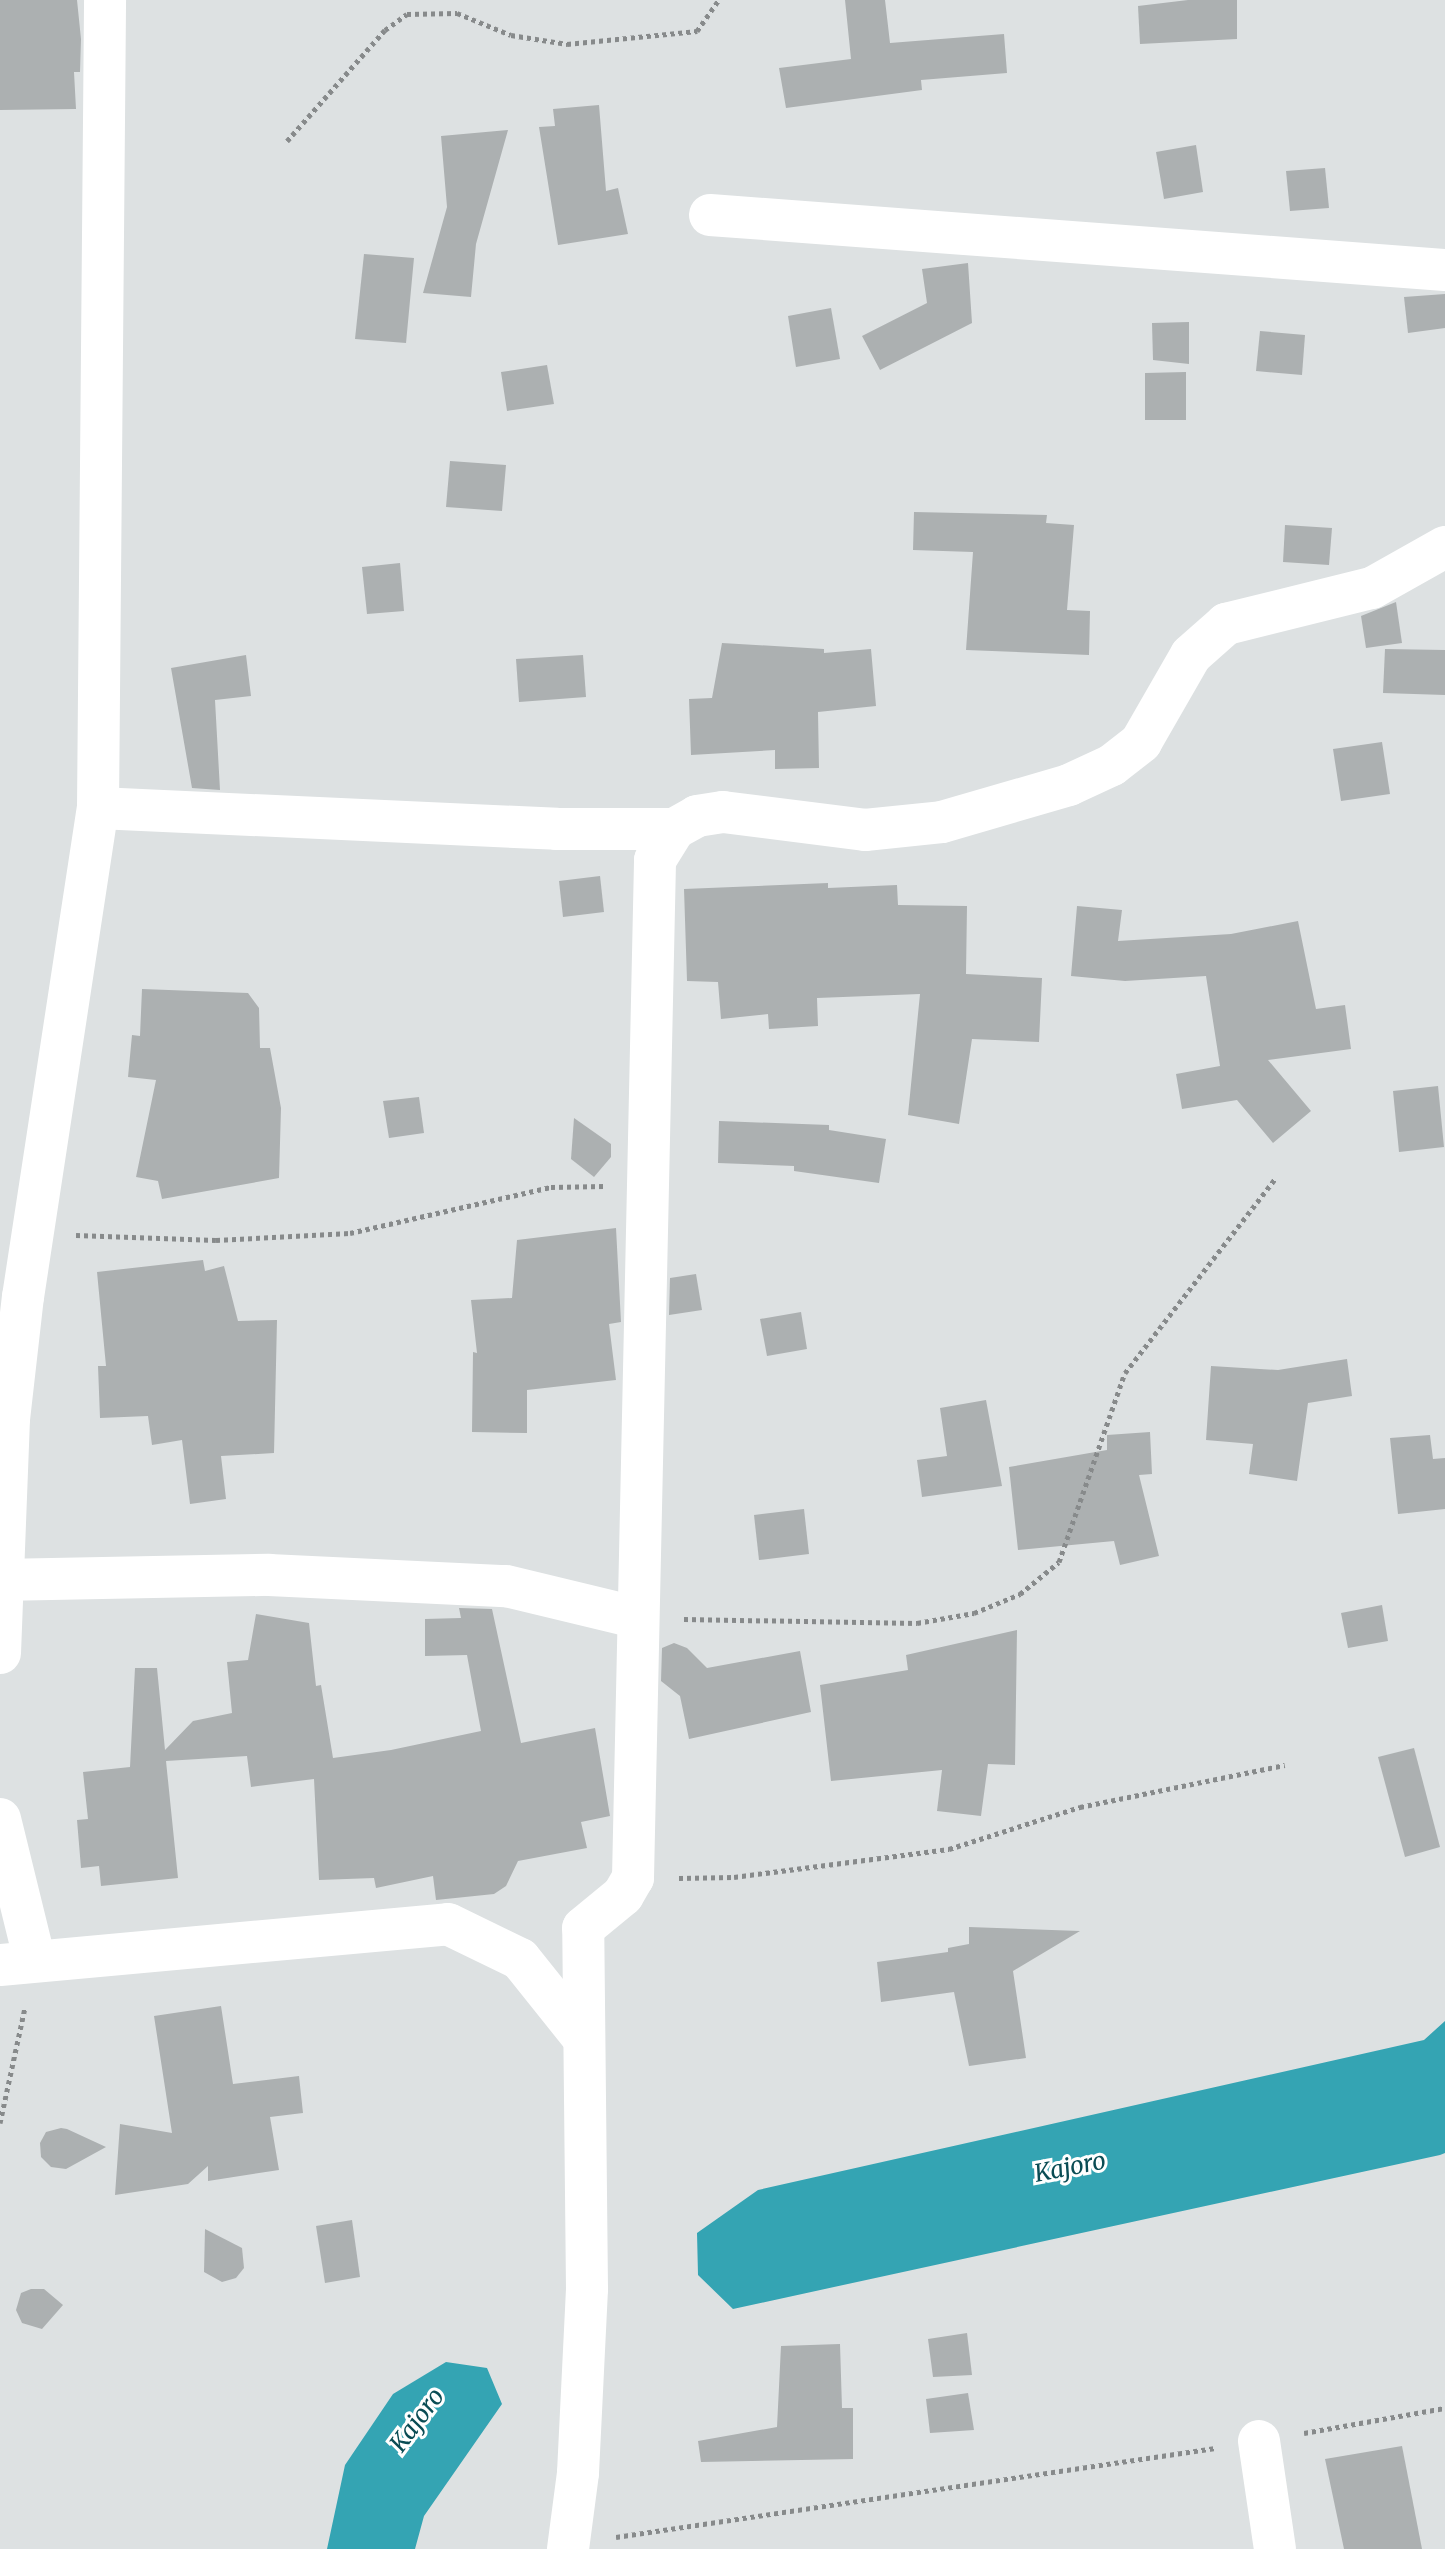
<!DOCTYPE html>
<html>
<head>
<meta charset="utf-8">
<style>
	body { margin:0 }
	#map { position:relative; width:1445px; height:2549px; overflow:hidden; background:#dde1e2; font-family:Merriweather,serif }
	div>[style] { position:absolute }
	.water>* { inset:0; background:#34a4b3 }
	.building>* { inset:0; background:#acb0b1 }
	.path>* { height:5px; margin-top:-2.5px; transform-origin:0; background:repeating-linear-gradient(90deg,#878a8b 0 4px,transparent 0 8px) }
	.street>* { height:42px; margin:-21px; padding:0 21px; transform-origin:21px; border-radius:21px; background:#fff }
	span { translate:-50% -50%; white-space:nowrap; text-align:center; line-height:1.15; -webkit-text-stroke:6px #fff; paint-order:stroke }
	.water-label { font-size:24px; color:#0a4c54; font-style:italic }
</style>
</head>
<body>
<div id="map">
	<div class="water">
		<div style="clip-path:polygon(1445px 2021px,1445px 2153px,1440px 2155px,733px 2309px,698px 2275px,697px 2233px,758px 2190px,1424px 2040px)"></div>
		<div style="clip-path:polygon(446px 2362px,487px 2368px,502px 2404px,424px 2516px,415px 2549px,327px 2549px,345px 2465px,393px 2394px)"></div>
	</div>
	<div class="building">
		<div style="clip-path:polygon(0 0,77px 0,81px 39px,80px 72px,74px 72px,76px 109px,0 110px)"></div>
		<div style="clip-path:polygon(845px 0,885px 0,890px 43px,1004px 34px,1007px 73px,921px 80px,922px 90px,786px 108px,779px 68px,851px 59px)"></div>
		<div style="clip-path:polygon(1188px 0,1237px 0,1237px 39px,1140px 44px,1138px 6px)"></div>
		<div style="clip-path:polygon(599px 105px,606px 191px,618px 188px,628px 234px,558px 245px,539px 127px,555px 126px,553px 109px)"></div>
		<div style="clip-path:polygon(508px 130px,476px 244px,471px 297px,423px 293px,447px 207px,441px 136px)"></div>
		<div style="clip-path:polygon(1196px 145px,1203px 192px,1164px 199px,1156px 152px)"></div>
		<div style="clip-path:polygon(1325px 168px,1329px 208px,1290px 211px,1286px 171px)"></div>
		<div style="clip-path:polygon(364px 254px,414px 258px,406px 343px,355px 339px)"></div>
		<div style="clip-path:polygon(968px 263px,972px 323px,880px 370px,862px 336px,927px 303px,922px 269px)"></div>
		<div style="clip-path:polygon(1445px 294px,1445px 328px,1408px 333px,1404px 297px)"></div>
		<div style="clip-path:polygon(831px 308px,840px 359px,796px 367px,788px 316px)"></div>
		<div style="clip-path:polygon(1189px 322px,1189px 364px,1153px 360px,1152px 323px)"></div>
		<div style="clip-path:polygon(1260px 331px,1305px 335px,1302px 375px,1256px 371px)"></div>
		<div style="clip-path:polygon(547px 365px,554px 404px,507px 411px,501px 372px)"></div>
		<div style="clip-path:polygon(1186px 372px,1186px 420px,1145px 420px,1145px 373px)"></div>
		<div style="clip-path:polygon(450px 461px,506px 465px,502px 511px,446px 507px)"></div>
		<div style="clip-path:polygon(914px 512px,1047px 515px,1046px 523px,1074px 525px,1067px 610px,1090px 611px,1089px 655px,966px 650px,973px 552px,913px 550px)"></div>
		<div style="clip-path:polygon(1285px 525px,1332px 528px,1329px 565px,1283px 562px)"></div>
		<div style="clip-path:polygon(400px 563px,404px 611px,367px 614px,362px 567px)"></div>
		<div style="clip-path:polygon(1396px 602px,1402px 643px,1366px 648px,1361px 616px)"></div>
		<div style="clip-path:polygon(722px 643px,824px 649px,824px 653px,871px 649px,876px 706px,818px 712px,819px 768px,775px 769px,775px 750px,691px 755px,689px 699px,712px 698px)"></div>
		<div style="clip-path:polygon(1385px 649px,1445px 650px,1445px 695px,1383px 693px)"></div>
		<div style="clip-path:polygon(246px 655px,251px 696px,215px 700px,220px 790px,192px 788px,171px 668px)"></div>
		<div style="clip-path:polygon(583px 655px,586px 697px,519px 702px,516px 659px)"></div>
		<div style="clip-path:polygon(1382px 742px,1390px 794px,1341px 801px,1333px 749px)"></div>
		<div style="clip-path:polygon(600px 876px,604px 912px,563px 917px,559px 881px)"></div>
		<div style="clip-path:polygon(828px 883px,828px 888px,897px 885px,898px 905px,967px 906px,966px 974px,1042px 978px,1039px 1042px,972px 1039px,959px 1124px,908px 1115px,920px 994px,817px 998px,818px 1026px,769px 1029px,768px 1014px,721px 1019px,718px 982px,687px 981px,684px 889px)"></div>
		<div style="clip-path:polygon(1077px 906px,1122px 910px,1118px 941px,1231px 934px,1298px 921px,1316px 1009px,1345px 1005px,1351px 1049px,1268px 1060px,1311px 1111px,1273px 1143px,1237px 1100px,1182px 1109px,1176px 1074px,1220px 1066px,1206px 976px,1125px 981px,1071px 976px)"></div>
		<div style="clip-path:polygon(142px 989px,248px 993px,259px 1008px,260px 1048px,270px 1048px,281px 1108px,279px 1178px,162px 1199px,158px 1181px,136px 1177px,156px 1080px,128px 1077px,132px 1035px,140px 1036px)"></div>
		<div style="clip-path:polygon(1438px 1086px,1444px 1147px,1399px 1152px,1393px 1091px)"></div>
		<div style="clip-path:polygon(419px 1097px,424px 1133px,389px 1138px,383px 1101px)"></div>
		<div style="clip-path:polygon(574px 1118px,611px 1144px,611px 1157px,594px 1177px,571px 1159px)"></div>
		<div style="clip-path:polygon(719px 1121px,829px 1125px,829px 1130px,886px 1139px,879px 1183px,794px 1171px,794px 1166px,718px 1163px)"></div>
		<div style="clip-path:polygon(616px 1228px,621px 1322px,609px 1324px,616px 1380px,527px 1390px,527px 1433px,472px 1432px,473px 1352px,477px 1353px,471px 1300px,512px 1298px,517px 1240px)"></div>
		<div style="clip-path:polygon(203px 1260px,205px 1271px,224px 1266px,238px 1321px,277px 1320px,274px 1453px,221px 1456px,226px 1499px,190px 1504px,182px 1440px,152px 1445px,148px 1416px,100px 1418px,98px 1366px,106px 1366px,97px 1272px)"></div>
		<div style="clip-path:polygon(696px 1274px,702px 1310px,669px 1315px,670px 1278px)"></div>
		<div style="clip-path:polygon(801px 1312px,807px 1349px,767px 1356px,760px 1319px)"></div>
		<div style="clip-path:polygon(1347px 1359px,1352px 1396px,1308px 1403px,1297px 1481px,1249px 1474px,1253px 1444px,1206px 1440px,1211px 1366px,1278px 1370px)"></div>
		<div style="clip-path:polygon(986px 1400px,1002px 1486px,922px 1497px,917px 1460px,947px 1456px,940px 1408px)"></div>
		<div style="clip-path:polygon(1150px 1432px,1152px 1474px,1139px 1475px,1159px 1556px,1120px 1565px,1114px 1541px,1018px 1550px,1009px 1467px,1107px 1450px,1107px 1435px)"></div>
		<div style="clip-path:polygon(1430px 1435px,1433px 1459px,1445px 1458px,1445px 1509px,1398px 1514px,1390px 1438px)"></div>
		<div style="clip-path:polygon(804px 1509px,809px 1554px,759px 1560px,754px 1515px)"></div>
		<div style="clip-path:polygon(1382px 1605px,1388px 1641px,1348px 1648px,1341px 1613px)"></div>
		<div style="clip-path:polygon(459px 1608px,492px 1609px,521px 1743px,595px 1728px,610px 1816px,581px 1822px,587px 1848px,518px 1861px,506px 1886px,494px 1894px,436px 1900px,433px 1876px,376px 1888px,374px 1878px,319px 1880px,314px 1779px,251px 1787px,247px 1756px,166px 1761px,178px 1878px,101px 1886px,99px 1866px,81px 1868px,77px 1820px,88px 1819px,83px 1772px,130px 1767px,135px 1668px,157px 1668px,165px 1750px,193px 1721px,232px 1713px,227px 1662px,248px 1660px,256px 1614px,309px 1623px,316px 1686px,321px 1685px,333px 1758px,391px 1750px,481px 1731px,467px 1655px,425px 1656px,425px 1619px,461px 1618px)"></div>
		<div style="clip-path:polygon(1017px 1630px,1015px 1765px,988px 1764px,981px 1816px,937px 1811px,942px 1770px,831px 1781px,820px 1685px,908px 1670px,906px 1655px)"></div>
		<div style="clip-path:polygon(674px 1643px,687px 1648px,707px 1668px,800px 1651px,811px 1712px,689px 1739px,680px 1696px,661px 1681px,662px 1648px)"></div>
		<div style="clip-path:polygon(1414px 1748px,1440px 1847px,1405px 1857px,1378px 1757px)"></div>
		<div style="clip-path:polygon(969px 1927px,1080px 1931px,1013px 1971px,1026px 2058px,969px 2066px,954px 1992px,881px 2002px,877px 1962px,948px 1952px,948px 1948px,969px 1944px)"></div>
		<div style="clip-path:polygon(221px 2006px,233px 2084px,299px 2076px,303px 2113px,270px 2117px,279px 2170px,208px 2181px,208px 2166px,188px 2184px,115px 2195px,120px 2124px,172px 2133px,154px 2016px)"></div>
		<div style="clip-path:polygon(61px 2128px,67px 2129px,106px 2147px,66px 2169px,51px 2167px,41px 2157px,40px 2143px,46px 2132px)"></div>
		<div style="clip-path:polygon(352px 2220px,360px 2277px,325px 2283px,316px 2226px)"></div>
		<div style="clip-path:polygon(205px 2229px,242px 2248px,244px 2268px,236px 2278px,222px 2282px,204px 2272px)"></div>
		<div style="clip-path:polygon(31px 2289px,44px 2289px,63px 2305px,42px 2329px,22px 2323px,16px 2310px,21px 2293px)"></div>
		<div style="clip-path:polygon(967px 2333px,972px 2375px,933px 2377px,928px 2339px)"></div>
		<div style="clip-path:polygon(840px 2344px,842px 2408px,853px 2408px,853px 2459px,701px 2462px,698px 2441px,777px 2427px,781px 2346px)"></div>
		<div style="clip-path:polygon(968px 2393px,974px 2430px,930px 2433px,926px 2399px)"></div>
		<div style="clip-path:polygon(1402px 2446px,1422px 2549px,1344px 2549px,1325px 2459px)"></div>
	</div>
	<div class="path">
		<div style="left:287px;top:141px;width:148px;rotate:-48.6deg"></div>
		<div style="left:385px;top:30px;width:27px;rotate:-36deg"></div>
		<div style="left:407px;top:14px;width:50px;rotate:-1.1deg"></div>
		<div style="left:457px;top:13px;width:58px;rotate:22.2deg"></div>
		<div style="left:511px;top:35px;width:57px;rotate:9.1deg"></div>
		<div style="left:567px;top:44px;width:131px;rotate:-5.7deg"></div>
		<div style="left:697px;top:31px;width:38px;rotate:-55deg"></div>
		<div style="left:76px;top:1235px;width:140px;rotate:2deg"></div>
		<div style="left:216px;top:1240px;width:134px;rotate:-3deg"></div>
		<div style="left:350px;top:1233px;width:206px;rotate:-12.9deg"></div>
		<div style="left:551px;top:1187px;width:53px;rotate:-1.1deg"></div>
		<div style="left:684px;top:1619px;width:233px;rotate:1deg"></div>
		<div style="left:917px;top:1623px;width:58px;rotate:-10deg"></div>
		<div style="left:974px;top:1613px;width:50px;rotate:-22.4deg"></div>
		<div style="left:1020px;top:1594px;width:50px;rotate:-39.4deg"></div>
		<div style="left:1059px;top:1562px;width:200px;rotate:-70.8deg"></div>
		<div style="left:1125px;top:1373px;width:245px;rotate:-52.3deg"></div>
		<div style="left:679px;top:1878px;width:55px;rotate:-1deg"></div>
		<div style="left:734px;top:1877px;width:217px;rotate:-7.4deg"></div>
		<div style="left:949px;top:1849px;width:138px;rotate:-17.8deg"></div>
		<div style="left:1080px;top:1807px;width:209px;rotate:-11.6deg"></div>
		<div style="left:0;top:2123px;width:119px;rotate:-77.8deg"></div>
		<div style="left:1304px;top:2433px;width:143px;rotate:-10.1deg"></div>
		<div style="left:616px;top:2537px;width:606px;rotate:-8.45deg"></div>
	</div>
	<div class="street">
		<div style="left:710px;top:215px;width:737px;rotate:4.28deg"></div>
		<div style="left:98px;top:808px;width:459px;rotate:2.6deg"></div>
		<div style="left:557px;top:829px;width:117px"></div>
		<div style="left:0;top:1580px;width:269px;rotate:-1.1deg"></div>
		<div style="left:269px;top:1575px;width:237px;rotate:2.7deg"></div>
		<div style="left:506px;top:1586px;width:133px;rotate:13.5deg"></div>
		<div style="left:0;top:1653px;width:234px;rotate:-87.8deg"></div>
		<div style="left:9px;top:1419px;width:123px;rotate:-83.5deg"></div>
		<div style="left:23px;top:1297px;width:495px;rotate:-81.3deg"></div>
		<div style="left:98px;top:808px;width:808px;rotate:-89.5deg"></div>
		<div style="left:0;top:1819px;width:146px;rotate:76.2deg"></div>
		<div style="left:0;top:1965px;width:450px;rotate:-5.2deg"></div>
		<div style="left:448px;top:1924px;width:80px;rotate:25.9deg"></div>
		<div style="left:520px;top:1959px;width:102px;rotate:51.3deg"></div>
		<div style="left:1259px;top:2441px;width:109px;rotate:81.6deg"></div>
		<div style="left:568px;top:2549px;width:77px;rotate:-82.5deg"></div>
		<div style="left:578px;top:2473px;width:184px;rotate:-87.2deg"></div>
		<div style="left:587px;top:2289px;width:361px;rotate:-90.6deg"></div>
		<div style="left:583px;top:1928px;width:52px;rotate:-39.5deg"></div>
		<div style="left:623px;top:1895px;width:20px;rotate:-60deg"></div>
		<div style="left:633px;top:1878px;width:1018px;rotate:-88.76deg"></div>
		<div style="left:655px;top:860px;width:36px;rotate:-58deg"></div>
		<div style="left:674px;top:829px;width:26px;rotate:-29deg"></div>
		<div style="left:697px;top:816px;width:26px;rotate:-9deg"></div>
		<div style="left:723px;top:812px;width:143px;rotate:7.2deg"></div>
		<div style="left:865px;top:830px;width:77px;rotate:-5.9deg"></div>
		<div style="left:942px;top:822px;width:132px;rotate:-16.2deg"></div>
		<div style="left:1069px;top:785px;width:47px;rotate:-24.9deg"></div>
		<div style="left:1112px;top:765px;width:37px;rotate:-38deg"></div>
		<div style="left:1141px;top:742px;width:100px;rotate:-60.1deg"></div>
		<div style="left:1191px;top:655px;width:47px;rotate:-41.5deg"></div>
		<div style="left:1226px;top:624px;width:150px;rotate:-13.9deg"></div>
		<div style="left:1372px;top:588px;width:84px;rotate:-29.3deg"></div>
	</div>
	<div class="water-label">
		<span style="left:1070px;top:2167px;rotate:-11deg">Kajoro</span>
		<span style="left:417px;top:2420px;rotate:-53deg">Kajoro</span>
	</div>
</div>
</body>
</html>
